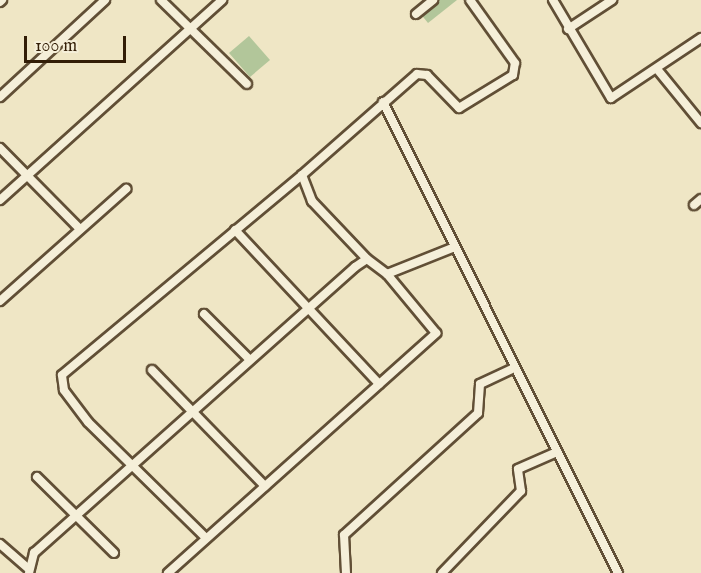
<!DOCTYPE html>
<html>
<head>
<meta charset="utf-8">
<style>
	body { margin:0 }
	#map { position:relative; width:701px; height:573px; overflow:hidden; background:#efe6c5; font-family:"IM FELL English",serif }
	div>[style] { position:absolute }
	.green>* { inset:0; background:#b2c69a }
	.roads { filter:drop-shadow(2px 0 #614f36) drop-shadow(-2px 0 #614f36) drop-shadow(0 2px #614f36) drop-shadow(0 -2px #614f36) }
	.street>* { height:8px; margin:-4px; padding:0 4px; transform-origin:4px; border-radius:4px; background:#f5efd9 }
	span { translate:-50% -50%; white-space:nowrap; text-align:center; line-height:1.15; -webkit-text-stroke:4.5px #f5efd9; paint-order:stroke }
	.scale { position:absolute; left:24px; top:36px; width:102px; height:27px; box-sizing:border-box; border:3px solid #321d06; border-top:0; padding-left:8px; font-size:18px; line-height:21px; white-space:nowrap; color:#321d06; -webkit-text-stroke:4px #f5efd9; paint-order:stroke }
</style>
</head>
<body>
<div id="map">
	<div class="green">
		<div style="clip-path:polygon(424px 0,457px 0,428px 23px,415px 7px)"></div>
		<div style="clip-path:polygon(249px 36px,270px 60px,250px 77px,229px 53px)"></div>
	</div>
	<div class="roads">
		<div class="street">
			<div style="left:161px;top:0;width:120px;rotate:44.3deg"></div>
			<div style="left:553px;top:0;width:114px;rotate:59.4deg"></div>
			<div style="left:611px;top:98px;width:108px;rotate:-33.7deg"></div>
			<div style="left:0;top:2px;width:3px;rotate:-45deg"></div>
			<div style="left:416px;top:14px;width:22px;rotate:-39deg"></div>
			<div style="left:568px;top:29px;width:53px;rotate:-33.4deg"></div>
			<div style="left:657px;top:69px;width:70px;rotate:50.8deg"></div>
			<div style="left:0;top:97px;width:143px;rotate:-42.7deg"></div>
			<div style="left:383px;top:102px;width:526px;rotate:63.48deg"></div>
			<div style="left:0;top:148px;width:114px;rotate:45.4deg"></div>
			<div style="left:0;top:200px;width:299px;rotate:-42deg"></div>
			<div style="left:694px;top:205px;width:9px;rotate:-41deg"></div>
			<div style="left:235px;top:230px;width:211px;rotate:46.9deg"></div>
			<div style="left:367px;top:259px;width:80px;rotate:-133.5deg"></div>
			<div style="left:312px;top:201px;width:28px;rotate:-111deg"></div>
			<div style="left:302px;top:175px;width:153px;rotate:-41.3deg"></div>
			<div style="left:417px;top:74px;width:10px;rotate:6deg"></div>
			<div style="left:427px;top:75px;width:46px;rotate:45.9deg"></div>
			<div style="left:459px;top:108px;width:63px;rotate:-31.4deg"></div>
			<div style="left:513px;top:75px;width:12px;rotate:-81deg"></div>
			<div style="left:515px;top:63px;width:77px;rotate:-125.5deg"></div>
			<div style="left:0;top:301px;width:169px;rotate:-41.6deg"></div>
			<div style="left:204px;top:314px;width:64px;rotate:45deg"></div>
			<div style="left:152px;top:370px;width:162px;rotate:45.8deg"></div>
			<div style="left:37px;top:477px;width:108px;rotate:44.6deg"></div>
			<div style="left:206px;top:538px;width:165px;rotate:-135.5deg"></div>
			<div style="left:88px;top:422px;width:40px;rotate:-127deg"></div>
			<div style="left:64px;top:390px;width:15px;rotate:-98deg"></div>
			<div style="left:62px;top:375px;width:312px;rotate:-39.8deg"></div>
			<div style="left:0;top:544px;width:37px;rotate:41deg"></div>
			<div style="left:29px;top:573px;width:21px;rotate:-76deg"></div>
			<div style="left:34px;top:553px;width:430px;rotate:-41.7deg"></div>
			<div style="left:355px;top:267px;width:14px;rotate:-34deg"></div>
			<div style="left:367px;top:259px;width:25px;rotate:37deg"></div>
			<div style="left:387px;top:274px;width:73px;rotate:-21.7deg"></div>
			<div style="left:168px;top:573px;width:360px;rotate:-41.8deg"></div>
			<div style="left:436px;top:333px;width:77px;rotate:-129.7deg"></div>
			<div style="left:346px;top:573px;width:38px;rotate:-93deg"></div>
			<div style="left:344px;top:535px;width:181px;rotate:-42.3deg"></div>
			<div style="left:478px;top:413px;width:29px;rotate:-86deg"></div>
			<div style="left:480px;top:384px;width:38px;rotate:-25deg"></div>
			<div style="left:442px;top:573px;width:114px;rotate:-46.1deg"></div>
			<div style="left:521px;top:491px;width:22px;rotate:-98deg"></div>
			<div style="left:518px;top:469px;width:43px;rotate:-23.6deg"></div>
		</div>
	</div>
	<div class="scale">100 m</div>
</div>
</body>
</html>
